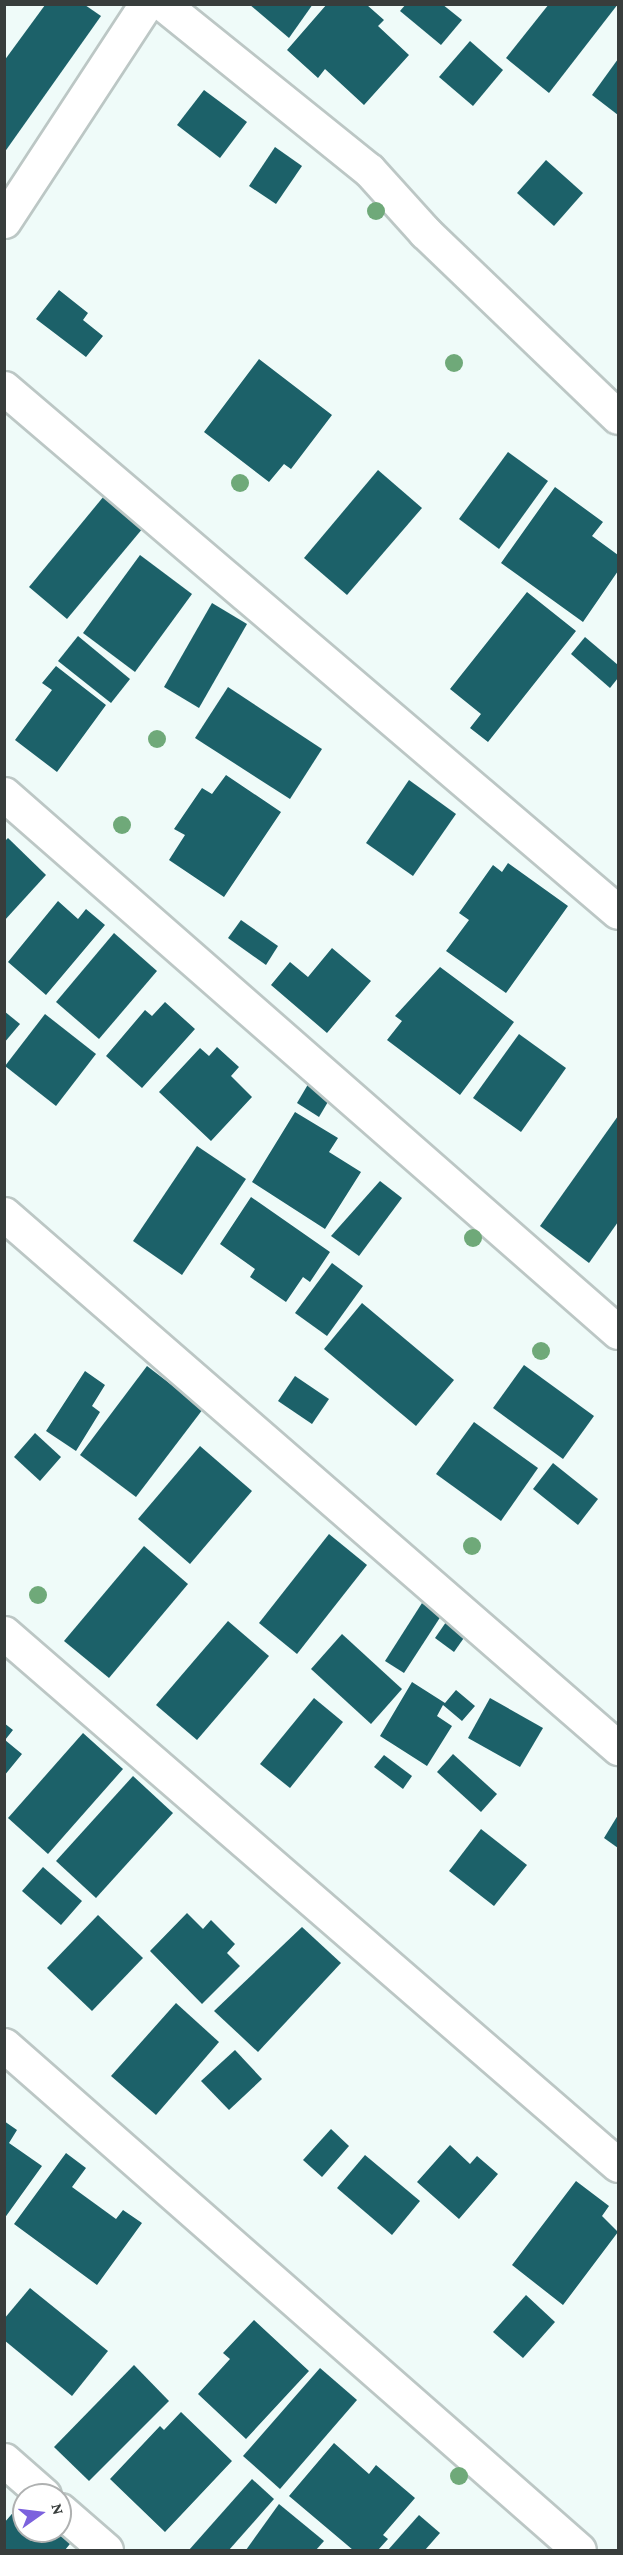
<!DOCTYPE html>
<html>
<head>
<meta charset="utf-8">
<style>
	body { margin:0 }
	#map { position:relative; width:623px; height:2555px; overflow:hidden; background:#effbf9; font-family:"Crimson Pro",serif }
	div>[style] { position:absolute }
	.building>* { inset:0; background:#1c6169 }
	.roads { filter:drop-shadow(2px 0 #bcc7c5) drop-shadow(-2px 0 #bcc7c5) drop-shadow(0 2px #bcc7c5) drop-shadow(0 -2px #bcc7c5) }
	.minor>* { height:33px; margin:-16.5px; padding:0 16.5px; transform-origin:16.5px; border-radius:16.5px; background:#fff }
	.trees>* { width:18px; height:18px; margin:-9px; border-radius:50%; background:#6fa979 }
	span { translate:-50% -50%; white-space:nowrap; text-align:center; line-height:1.15; -webkit-text-stroke:6px #fff; paint-order:stroke }
	.frame { position:absolute; inset:0; border:6px solid #383d3c; pointer-events:none }
	.north { position:absolute; left:12px; top:2483px; width:60px; height:60px; box-sizing:border-box; background:#fff; border:2px solid #afb1b1; border-radius:50%; rotate:76deg; font-size:16px; font-weight:700; line-height:24px; text-align:center; color:#383d3c }
	.north::after { content:''; display:block; margin:auto; width:21px; height:27px; background:#7c62dd; clip-path:polygon(50% 0,100% 100%,50% 72%,0 100%) }
</style>
</head>
<body>
<div id="map">
	<div class="building">
		<div style="clip-path:polygon(249px 4px,313px 4px,289px 38px)"></div>
		<div style="clip-path:polygon(327px 4px,367px 5px,384px 20px,378px 26px,409px 55px,364px 105px,325px 69px,318px 78px,287px 50px)"></div>
		<div style="clip-path:polygon(406px 4px,442px 4px,462px 20px,441px 45px,400px 11px)"></div>
		<div style="clip-path:polygon(549px 4px,618px 4px,549px 93px,506px 58px)"></div>
		<div style="clip-path:polygon(45px 5px,85px 5px,101px 16px,4px 153px,4px 61px)"></div>
		<div style="clip-path:polygon(470px 41px,503px 70px,473px 106px,439px 77px)"></div>
		<div style="clip-path:polygon(618px 59px,618px 115px,592px 95px)"></div>
		<div style="clip-path:polygon(204px 90px,247px 122px,220px 158px,177px 125px)"></div>
		<div style="clip-path:polygon(275px 147px,302px 166px,276px 204px,249px 186px)"></div>
		<div style="clip-path:polygon(546px 160px,583px 193px,554px 226px,517px 193px)"></div>
		<div style="clip-path:polygon(59px 290px,88px 313px,83px 320px,103px 336px,86px 357px,36px 319px)"></div>
		<div style="clip-path:polygon(259px 359px,332px 415px,291px 469px,284px 464px,269px 482px,204px 432px)"></div>
		<div style="clip-path:polygon(508px 452px,548px 481px,499px 549px,459px 519px)"></div>
		<div style="clip-path:polygon(378px 470px,422px 508px,347px 595px,304px 558px)"></div>
		<div style="clip-path:polygon(555px 487px,603px 522px,592px 536px,618px 555px,618px 571px,583px 622px,501px 563px)"></div>
		<div style="clip-path:polygon(104px 496px,143px 528px,67px 619px,29px 587px)"></div>
		<div style="clip-path:polygon(140px 555px,192px 594px,135px 672px,83px 633px)"></div>
		<div style="clip-path:polygon(527px 592px,576px 631px,488px 742px,470px 728px,481px 714px,450px 689px)"></div>
		<div style="clip-path:polygon(212px 603px,247px 624px,199px 708px,164px 687px)"></div>
		<div style="clip-path:polygon(78px 636px,130px 679px,111px 703px,58px 661px)"></div>
		<div style="clip-path:polygon(585px 637px,618px 665px,618px 678px,610px 688px,571px 654px)"></div>
		<div style="clip-path:polygon(56px 666px,106px 705px,57px 772px,15px 740px,52px 690px,42px 683px)"></div>
		<div style="clip-path:polygon(228px 687px,322px 749px,290px 799px,195px 738px)"></div>
		<div style="clip-path:polygon(226px 775px,281px 812px,224px 897px,169px 860px,185px 835px,174px 829px,202px 788px,212px 794px)"></div>
		<div style="clip-path:polygon(409px 780px,456px 814px,413px 876px,366px 843px)"></div>
		<div style="clip-path:polygon(8px 838px,46px 875px,4px 921px,4px 842px)"></div>
		<div style="clip-path:polygon(508px 863px,568px 906px,506px 993px,446px 951px,469px 920px,459px 913px,493px 865px,502px 872px)"></div>
		<div style="clip-path:polygon(58px 901px,78px 919px,86px 909px,105px 925px,46px 995px,8px 962px)"></div>
		<div style="clip-path:polygon(241px 920px,278px 946px,266px 965px,228px 938px)"></div>
		<div style="clip-path:polygon(114px 933px,157px 971px,99px 1039px,56px 1002px)"></div>
		<div style="clip-path:polygon(332px 948px,371px 981px,327px 1033px,271px 985px,290px 962px,308px 977px)"></div>
		<div style="clip-path:polygon(440px 967px,514px 1022px,460px 1095px,387px 1040px,402px 1021px,395px 1016px)"></div>
		<div style="clip-path:polygon(165px 1002px,195px 1029px,142px 1088px,106px 1056px,145px 1010px,152px 1016px)"></div>
		<div style="clip-path:polygon(4px 1011px,20px 1024px,4px 1043px)"></div>
		<div style="clip-path:polygon(45px 1014px,96px 1054px,56px 1106px,5px 1066px)"></div>
		<div style="clip-path:polygon(519px 1034px,566px 1068px,521px 1132px,473px 1098px)"></div>
		<div style="clip-path:polygon(217px 1047px,239px 1067px,231px 1076px,252px 1097px,211px 1141px,159px 1092px,200px 1048px,209px 1056px)"></div>
		<div style="clip-path:polygon(310px 1081px,332px 1095px,319px 1117px,297px 1103px)"></div>
		<div style="clip-path:polygon(295px 1112px,338px 1138px,329px 1152px,361px 1172px,325px 1229px,252px 1182px)"></div>
		<div style="clip-path:polygon(618px 1116px,618px 1222px,589px 1263px,540px 1226px)"></div>
		<div style="clip-path:polygon(197px 1146px,246px 1179px,182px 1275px,133px 1241px)"></div>
		<div style="clip-path:polygon(380px 1181px,402px 1198px,359px 1256px,331px 1236px)"></div>
		<div style="clip-path:polygon(251px 1197px,330px 1252px,310px 1282px,303px 1277px,286px 1302px,250px 1277px,255px 1269px,220px 1244px)"></div>
		<div style="clip-path:polygon(332px 1263px,363px 1286px,327px 1336px,295px 1313px)"></div>
		<div style="clip-path:polygon(362px 1303px,454px 1380px,416px 1426px,324px 1349px)"></div>
		<div style="clip-path:polygon(524px 1365px,594px 1416px,563px 1459px,493px 1408px)"></div>
		<div style="clip-path:polygon(147px 1366px,203px 1409px,136px 1497px,80px 1455px)"></div>
		<div style="clip-path:polygon(85px 1371px,105px 1385px,92px 1406px,100px 1412px,76px 1451px,46px 1431px)"></div>
		<div style="clip-path:polygon(295px 1376px,329px 1399px,312px 1424px,278px 1401px)"></div>
		<div style="clip-path:polygon(474px 1422px,538px 1468px,501px 1521px,436px 1474px)"></div>
		<div style="clip-path:polygon(35px 1433px,61px 1457px,40px 1481px,14px 1457px)"></div>
		<div style="clip-path:polygon(200px 1446px,252px 1491px,190px 1564px,138px 1519px)"></div>
		<div style="clip-path:polygon(553px 1463px,598px 1499px,578px 1525px,533px 1489px)"></div>
		<div style="clip-path:polygon(329px 1534px,367px 1565px,297px 1654px,259px 1623px)"></div>
		<div style="clip-path:polygon(144px 1546px,188px 1584px,109px 1678px,64px 1641px)"></div>
		<div style="clip-path:polygon(422px 1603px,441px 1616px,404px 1673px,385px 1661px)"></div>
		<div style="clip-path:polygon(453px 1612px,473px 1625px,454px 1652px,435px 1638px)"></div>
		<div style="clip-path:polygon(228px 1621px,269px 1656px,197px 1740px,156px 1705px)"></div>
		<div style="clip-path:polygon(342px 1634px,402px 1689px,371px 1724px,311px 1669px)"></div>
		<div style="clip-path:polygon(412px 1682px,445px 1703px,456px 1690px,475px 1706px,462px 1721px,443px 1705px,437px 1716px,452px 1726px,427px 1766px,380px 1736px)"></div>
		<div style="clip-path:polygon(314px 1698px,343px 1722px,290px 1788px,260px 1764px)"></div>
		<div style="clip-path:polygon(490px 1698px,543px 1728px,520px 1767px,468px 1738px)"></div>
		<div style="clip-path:polygon(4px 1723px,13px 1730px,5px 1740px,22px 1754px,4px 1776px)"></div>
		<div style="clip-path:polygon(83px 1733px,123px 1769px,48px 1854px,8px 1818px)"></div>
		<div style="clip-path:polygon(453px 1754px,497px 1794px,481px 1812px,437px 1772px)"></div>
		<div style="clip-path:polygon(384px 1755px,412px 1776px,403px 1789px,374px 1767px)"></div>
		<div style="clip-path:polygon(133px 1776px,173px 1813px,96px 1898px,56px 1861px)"></div>
		<div style="clip-path:polygon(618px 1815px,618px 1848px,604px 1838px)"></div>
		<div style="clip-path:polygon(481px 1829px,527px 1865px,494px 1906px,449px 1871px)"></div>
		<div style="clip-path:polygon(43px 1867px,82px 1901px,61px 1925px,22px 1891px)"></div>
		<div style="clip-path:polygon(187px 1913px,203px 1929px,211px 1920px,235px 1944px,227px 1953px,240px 1966px,202px 2004px,150px 1951px)"></div>
		<div style="clip-path:polygon(98px 1915px,143px 1958px,92px 2011px,47px 1968px)"></div>
		<div style="clip-path:polygon(302px 1927px,341px 1963px,258px 2052px,214px 2011px)"></div>
		<div style="clip-path:polygon(176px 2003px,219px 2042px,156px 2115px,111px 2076px)"></div>
		<div style="clip-path:polygon(235px 2050px,262px 2079px,229px 2110px,201px 2081px)"></div>
		<div style="clip-path:polygon(4px 2121px,17px 2130px,9px 2143px,42px 2166px,4px 2219px)"></div>
		<div style="clip-path:polygon(331px 2129px,349px 2146px,322px 2177px,303px 2160px)"></div>
		<div style="clip-path:polygon(450px 2145px,470px 2164px,477px 2156px,498px 2174px,459px 2219px,417px 2182px)"></div>
		<div style="clip-path:polygon(66px 2153px,86px 2168px,72px 2187px,116px 2219px,123px 2210px,142px 2223px,97px 2285px,14px 2224px)"></div>
		<div style="clip-path:polygon(365px 2155px,420px 2201px,392px 2235px,337px 2188px)"></div>
		<div style="clip-path:polygon(576px 2181px,609px 2206px,602px 2216px,618px 2232px,563px 2305px,512px 2265px)"></div>
		<div style="clip-path:polygon(30px 2288px,108px 2351px,72px 2396px,4px 2340px,4px 2319px)"></div>
		<div style="clip-path:polygon(526px 2295px,555px 2322px,523px 2358px,493px 2332px)"></div>
		<div style="clip-path:polygon(254px 2320px,309px 2371px,246px 2439px,198px 2394px,230px 2359px,223px 2353px)"></div>
		<div style="clip-path:polygon(134px 2365px,169px 2401px,89px 2481px,54px 2447px)"></div>
		<div style="clip-path:polygon(320px 2368px,357px 2400px,280px 2489px,243px 2456px)"></div>
		<div style="clip-path:polygon(181px 2412px,232px 2461px,165px 2532px,110px 2479px,160px 2426px,164px 2430px)"></div>
		<div style="clip-path:polygon(334px 2443px,369px 2474px,376px 2465px,415px 2498px,383px 2535px,388px 2539px,378px 2550px,353px 2550px,289px 2496px)"></div>
		<div style="clip-path:polygon(252px 2479px,274px 2499px,229px 2550px,189px 2550px)"></div>
		<div style="clip-path:polygon(24px 2500px,24px 2531px,60px 2531px,74px 2539px,65px 2550px,4px 2550px,4px 2523px)"></div>
		<div style="clip-path:polygon(279px 2504px,324px 2541px,316px 2550px,246px 2550px)"></div>
		<div style="clip-path:polygon(419px 2515px,440px 2533px,425px 2550px,388px 2550px)"></div>
	</div>
	<div class="roads">
		<div class="minor">
			<div style="left:163px;top:4px;width:265px;rotate:38.9deg"></div>
			<div style="left:369px;top:170px;width:84px;rotate:47.9deg"></div>
			<div style="left:425px;top:232px;width:267px;rotate:43.8deg"></div>
			<div style="left:4px;top:221px;width:259px;rotate:-56.8deg"></div>
			<div style="left:4px;top:388px;width:807px;rotate:40.48deg"></div>
			<div style="left:4px;top:794px;width:816px;rotate:41.23deg"></div>
			<div style="left:4px;top:1214px;width:814px;rotate:41.01deg"></div>
			<div style="left:4px;top:1633px;width:812px;rotate:40.91deg"></div>
			<div style="left:4px;top:2045px;width:765px;rotate:41.29deg"></div>
			<div style="left:4px;top:2460px;width:53px;rotate:41.2deg"></div>
			<div style="left:60px;top:2510px;width:61px;rotate:41deg"></div>
		</div>
	</div>
	<div class="trees">
		<div style="left:376px;top:211px"></div>
		<div style="left:454px;top:363px"></div>
		<div style="left:240px;top:483px"></div>
		<div style="left:157px;top:739px"></div>
		<div style="left:122px;top:825px"></div>
		<div style="left:473px;top:1238px"></div>
		<div style="left:541px;top:1351px"></div>
		<div style="left:472px;top:1546px"></div>
		<div style="left:38px;top:1595px"></div>
		<div style="left:459px;top:2476px"></div>
	</div>
	<div class="frame"></div>
	<div class="north">N</div>
</div>
</body>
</html>
